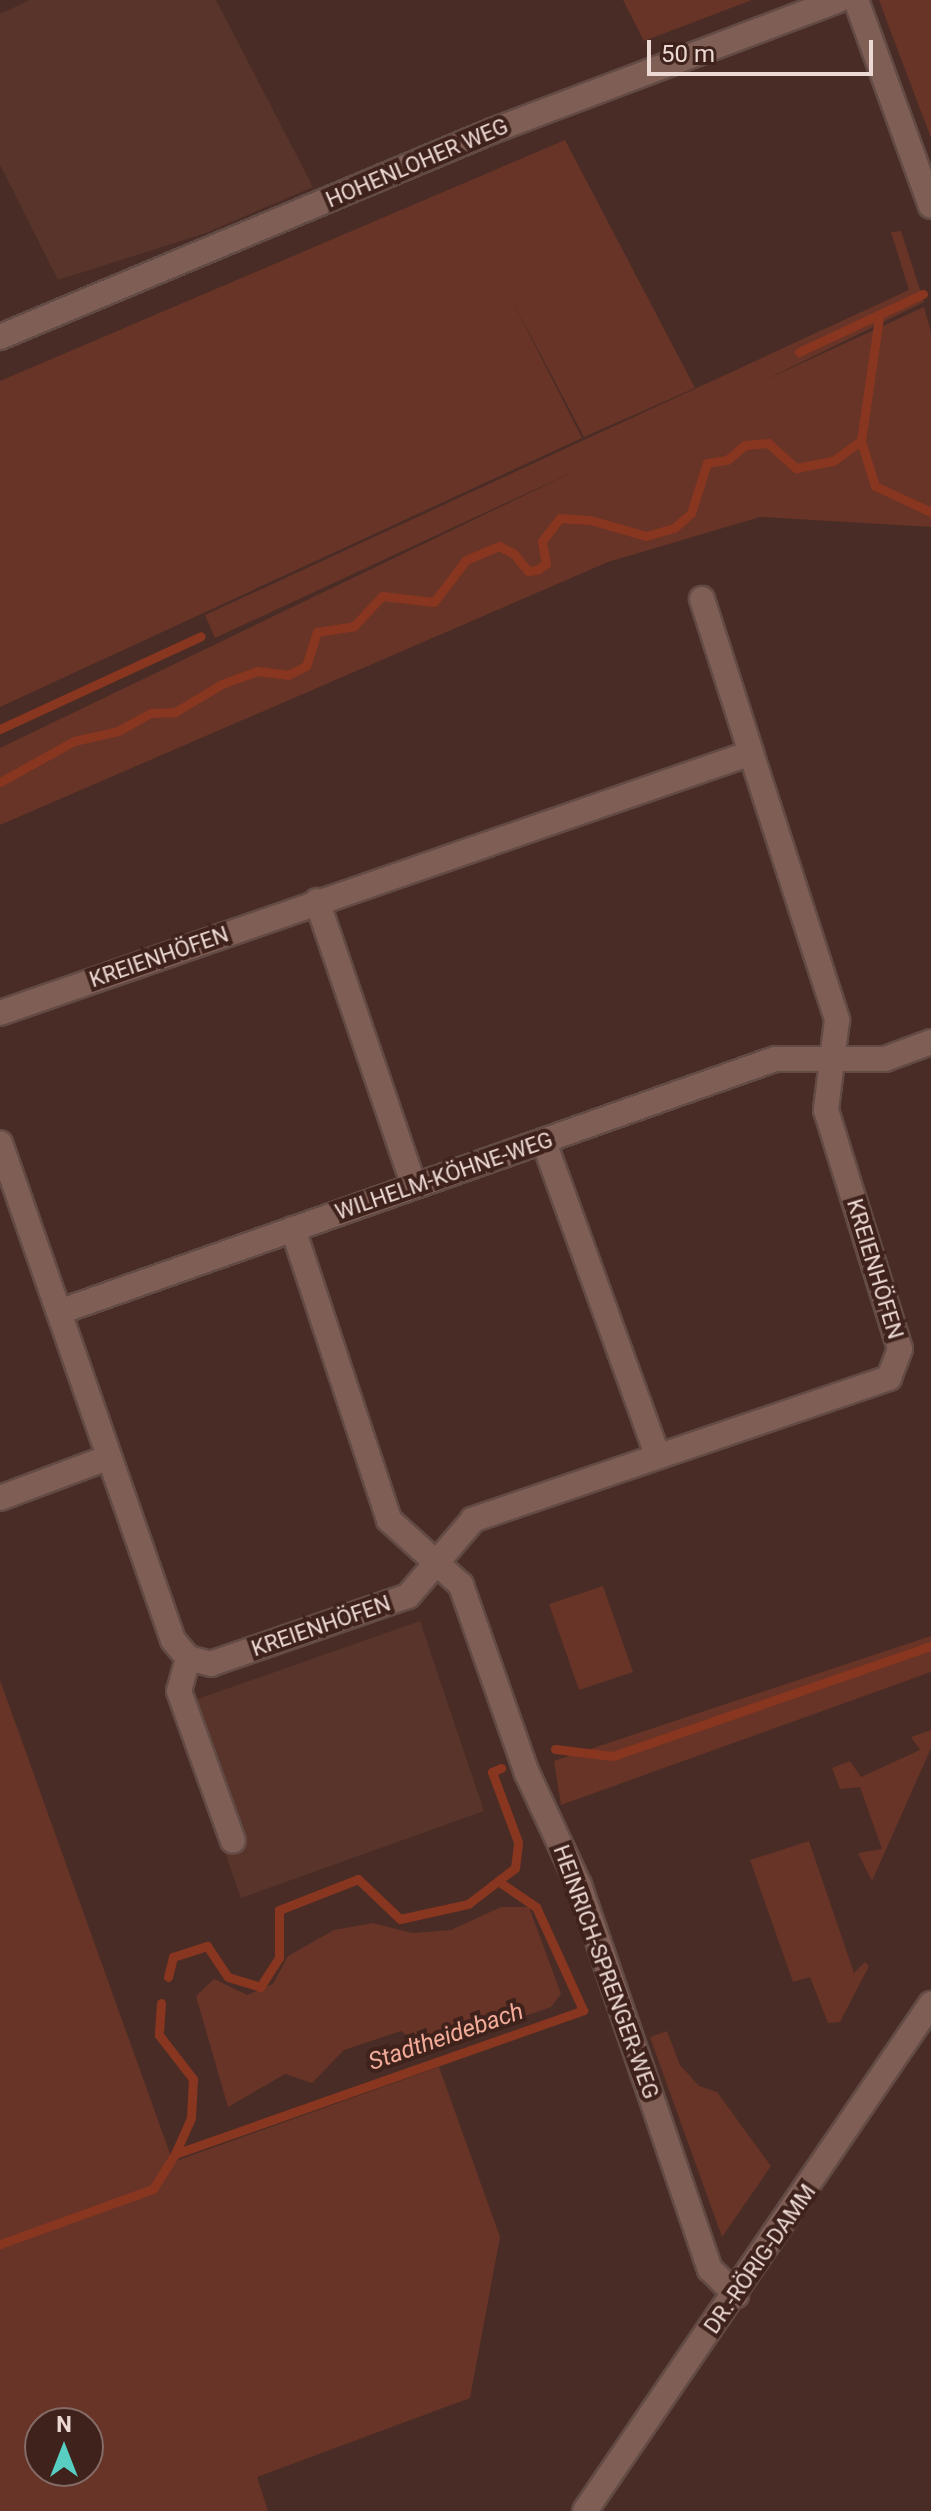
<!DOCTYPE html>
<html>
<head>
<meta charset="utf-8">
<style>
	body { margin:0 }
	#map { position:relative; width:931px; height:2511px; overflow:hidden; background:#492c25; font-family:Roboto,sans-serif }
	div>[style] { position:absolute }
	.built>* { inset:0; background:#58342b }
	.green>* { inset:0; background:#673427 }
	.stream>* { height:9px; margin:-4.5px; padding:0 4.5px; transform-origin:4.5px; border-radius:4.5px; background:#883620 }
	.roads { filter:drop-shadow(2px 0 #634b45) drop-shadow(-2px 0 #634b45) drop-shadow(0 2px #634b45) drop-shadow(0 -2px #634b45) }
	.street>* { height:24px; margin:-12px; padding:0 12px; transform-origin:12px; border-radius:12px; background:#7f5e55 }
	.secondary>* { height:24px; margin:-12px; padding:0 12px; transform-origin:12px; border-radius:12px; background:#7f5e55 }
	span { translate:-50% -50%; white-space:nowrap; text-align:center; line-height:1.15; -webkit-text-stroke:8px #3e221b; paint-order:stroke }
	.street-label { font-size:22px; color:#edd9d4 }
	.water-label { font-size:24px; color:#f3ac99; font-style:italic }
	.north { position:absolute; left:24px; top:2407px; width:80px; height:80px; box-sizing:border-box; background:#3e221b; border:2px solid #846b65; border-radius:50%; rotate:0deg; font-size:22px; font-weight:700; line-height:32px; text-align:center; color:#edd9d4 }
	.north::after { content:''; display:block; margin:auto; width:28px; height:36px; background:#57cec1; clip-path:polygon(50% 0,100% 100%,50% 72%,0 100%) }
	.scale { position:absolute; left:647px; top:40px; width:226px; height:36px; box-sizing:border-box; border:4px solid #edd9d4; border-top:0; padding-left:10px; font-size:24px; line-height:28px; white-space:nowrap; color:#edd9d4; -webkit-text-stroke:6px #3e221b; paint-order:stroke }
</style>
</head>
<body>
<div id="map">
	<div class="built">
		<div style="clip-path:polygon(30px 0,216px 0,313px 187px,206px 233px,58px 280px,0 165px,0 14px)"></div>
		<div style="clip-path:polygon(420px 1621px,484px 1811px,241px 1898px,224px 1850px,242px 1843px,192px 1701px)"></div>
	</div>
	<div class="green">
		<div style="clip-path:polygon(623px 0,752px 0,644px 41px)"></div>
		<div style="clip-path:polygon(879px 0,931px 0,931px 138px,892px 35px)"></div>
		<div style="clip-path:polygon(565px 140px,695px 388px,584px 437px,511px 298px,582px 438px,0 707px,0 381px)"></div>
		<div style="clip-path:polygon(901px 231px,924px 302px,763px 381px,924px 307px,931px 332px,931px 527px,760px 517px,608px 562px,0 825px,0 748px,577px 470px,215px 638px,205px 615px,909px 290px,891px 232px)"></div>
		<div style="clip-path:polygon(603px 1586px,633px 1672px,579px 1690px,549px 1604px)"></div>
		<div style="clip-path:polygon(931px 1636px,931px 1672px,561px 1805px,554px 1761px)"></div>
		<div style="clip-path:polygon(evenodd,0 1680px,173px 2162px,439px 2067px,500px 2237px,470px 2398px,257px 2477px,268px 2511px,0 2511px,0 1680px,40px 2423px,88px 2423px,88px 2471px,40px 2471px,40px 2423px)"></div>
		<div style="clip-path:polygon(931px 1730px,931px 1748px,872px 1881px,858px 1853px,882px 1849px,860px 1787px,840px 1789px,832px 1768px,850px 1761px,861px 1777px,920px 1750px,911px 1737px)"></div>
		<div style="clip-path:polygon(809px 1841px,854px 1973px,865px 1962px,869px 1966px,840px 2022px,828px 2023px,810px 1977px,793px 1982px,750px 1860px)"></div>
		<div style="clip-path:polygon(501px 1907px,529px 1907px,561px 1994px,551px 2007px,522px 2017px,475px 2019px,424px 2048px,401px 2031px,344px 2050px,312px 2083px,285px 2074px,228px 2107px,196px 1996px,214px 1979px,247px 1995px,273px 1984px,288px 1956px,334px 1930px,373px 1923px,412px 1933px,451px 1930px)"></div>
		<div style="clip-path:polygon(667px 2031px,680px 2065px,699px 2086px,717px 2092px,771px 2166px,722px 2237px,650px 2037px)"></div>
	</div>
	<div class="stream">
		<div style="left:799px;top:352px;width:137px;rotate:-25.1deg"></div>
		<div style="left:861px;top:441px;width:47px;rotate:72.7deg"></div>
		<div style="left:875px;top:486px;width:62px;rotate:24.9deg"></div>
		<div style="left:0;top:729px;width:221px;rotate:-24.8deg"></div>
		<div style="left:0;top:782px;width:85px;rotate:-29deg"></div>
		<div style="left:74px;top:741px;width:45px;rotate:-12.8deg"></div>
		<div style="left:118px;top:731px;width:38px;rotate:-29deg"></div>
		<div style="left:151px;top:713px;width:24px;rotate:-2deg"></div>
		<div style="left:175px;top:712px;width:55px;rotate:-30.8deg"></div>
		<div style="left:222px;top:684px;width:37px;rotate:-20deg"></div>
		<div style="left:257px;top:671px;width:31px;rotate:7deg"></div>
		<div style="left:288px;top:675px;width:20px;rotate:-27deg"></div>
		<div style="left:306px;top:666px;width:36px;rotate:-72deg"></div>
		<div style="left:317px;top:632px;width:37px;rotate:-9deg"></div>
		<div style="left:354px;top:626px;width:41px;rotate:-47deg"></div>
		<div style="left:382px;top:596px;width:52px;rotate:6.6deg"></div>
		<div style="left:434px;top:602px;width:53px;rotate:-52.7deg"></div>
		<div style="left:466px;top:560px;width:36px;rotate:-23deg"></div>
		<div style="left:499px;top:546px;width:16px;rotate:27deg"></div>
		<div style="left:513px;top:553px;width:23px;rotate:50deg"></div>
		<div style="left:528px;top:571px;width:9px;rotate:-6deg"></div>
		<div style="left:537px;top:570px;width:11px;rotate:-34deg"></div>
		<div style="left:546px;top:564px;width:23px;rotate:-100deg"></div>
		<div style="left:542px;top:541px;width:29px;rotate:-52deg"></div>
		<div style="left:560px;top:518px;width:30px;rotate:4deg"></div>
		<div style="left:590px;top:520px;width:58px;rotate:15.9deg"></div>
		<div style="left:646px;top:536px;width:29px;rotate:-16deg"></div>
		<div style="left:674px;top:528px;width:23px;rotate:-41deg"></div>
		<div style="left:691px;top:513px;width:52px;rotate:-72.3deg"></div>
		<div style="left:707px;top:463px;width:20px;rotate:-9deg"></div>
		<div style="left:727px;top:460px;width:23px;rotate:-40deg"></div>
		<div style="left:745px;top:445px;width:23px;rotate:-5deg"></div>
		<div style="left:768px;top:443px;width:38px;rotate:42deg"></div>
		<div style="left:796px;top:468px;width:38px;rotate:-11deg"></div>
		<div style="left:833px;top:461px;width:34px;rotate:-36deg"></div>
		<div style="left:861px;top:441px;width:124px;rotate:-81.7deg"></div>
		<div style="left:555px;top:1749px;width:58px;rotate:6.9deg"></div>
		<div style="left:613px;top:1756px;width:336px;rotate:-19.1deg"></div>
		<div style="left:168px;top:1977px;width:21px;rotate:-76deg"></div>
		<div style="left:173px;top:1957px;width:36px;rotate:-18deg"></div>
		<div style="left:207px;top:1946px;width:37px;rotate:56deg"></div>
		<div style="left:228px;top:1977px;width:34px;rotate:17deg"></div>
		<div style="left:260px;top:1987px;width:35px;rotate:-57deg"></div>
		<div style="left:279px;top:1958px;width:48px;rotate:-90deg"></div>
		<div style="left:279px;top:1910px;width:85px;rotate:-21.4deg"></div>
		<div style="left:358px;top:1879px;width:58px;rotate:43.6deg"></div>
		<div style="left:400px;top:1919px;width:70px;rotate:-12.4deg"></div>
		<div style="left:468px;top:1904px;width:59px;rotate:-37.5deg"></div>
		<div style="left:515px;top:1868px;width:26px;rotate:-83deg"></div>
		<div style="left:518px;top:1842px;width:75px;rotate:-110.4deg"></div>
		<div style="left:492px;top:1772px;width:10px;rotate:-24deg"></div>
		<div style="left:161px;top:2003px;width:32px;rotate:94deg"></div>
		<div style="left:159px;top:2035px;width:56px;rotate:52.3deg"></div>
		<div style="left:193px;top:2079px;width:39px;rotate:93deg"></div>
		<div style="left:191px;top:2118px;width:39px;rotate:114deg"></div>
		<div style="left:0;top:2244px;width:163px;rotate:-19.8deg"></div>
		<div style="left:153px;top:2189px;width:41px;rotate:-57.8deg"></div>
		<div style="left:175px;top:2154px;width:433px;rotate:-19.4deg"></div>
		<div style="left:583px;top:2010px;width:113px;rotate:-114.5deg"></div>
		<div style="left:536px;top:1907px;width:42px;rotate:-145.6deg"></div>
	</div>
	<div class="roads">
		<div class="street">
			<div style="left:0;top:337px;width:533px;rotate:-22.72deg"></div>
			<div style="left:492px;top:131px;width:370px;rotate:-20.7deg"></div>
			<div style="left:702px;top:599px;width:162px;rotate:72.3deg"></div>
			<div style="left:317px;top:901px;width:301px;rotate:71.2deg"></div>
			<div style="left:0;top:1013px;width:795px;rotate:-19.1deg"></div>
			<div style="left:751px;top:753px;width:281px;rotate:72.1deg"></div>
			<div style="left:837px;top:1020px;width:91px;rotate:97deg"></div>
			<div style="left:826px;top:1110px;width:250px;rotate:72.8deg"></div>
			<div style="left:900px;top:1349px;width:31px;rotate:111deg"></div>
			<div style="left:889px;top:1378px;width:440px;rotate:161.2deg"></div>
			<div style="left:473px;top:1520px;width:100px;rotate:130.5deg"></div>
			<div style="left:408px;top:1596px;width:208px;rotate:161deg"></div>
			<div style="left:211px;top:1664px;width:24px;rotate:-165deg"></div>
			<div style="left:188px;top:1658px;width:23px;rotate:-130deg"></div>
			<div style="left:173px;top:1640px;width:526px;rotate:-109.19deg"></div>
			<div style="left:544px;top:1142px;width:332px;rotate:70.1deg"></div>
			<div style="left:293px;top:1229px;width:306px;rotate:71.7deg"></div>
			<div style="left:389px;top:1520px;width:97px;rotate:42.1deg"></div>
			<div style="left:461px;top:1585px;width:199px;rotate:70.7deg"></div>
			<div style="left:527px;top:1773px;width:123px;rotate:65.1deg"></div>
			<div style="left:579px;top:1885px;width:406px;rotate:71.2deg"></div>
			<div style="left:710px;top:2269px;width:37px;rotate:45deg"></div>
			<div style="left:59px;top:1312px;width:759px;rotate:-19.46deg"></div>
			<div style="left:775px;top:1059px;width:110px"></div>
			<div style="left:885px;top:1059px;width:49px;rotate:-20.3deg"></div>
			<div style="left:0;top:1498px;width:114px;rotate:-20.5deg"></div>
			<div style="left:188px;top:1658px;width:34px;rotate:105deg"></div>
			<div style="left:179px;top:1691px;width:159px;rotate:70.2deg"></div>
		</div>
		<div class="secondary">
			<div style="left:856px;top:0;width:219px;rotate:70deg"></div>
			<div style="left:585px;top:2511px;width:614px;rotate:-55.69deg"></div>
		</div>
	</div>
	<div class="street-label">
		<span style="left:417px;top:163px;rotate:-23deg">HOHENLOHER WEG</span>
		<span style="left:159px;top:957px;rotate:-19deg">KREIENHÖFEN</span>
		<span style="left:444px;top:1176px;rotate:-19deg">WILHELM-KÖHNE-WEG</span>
		<span style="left:875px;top:1269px;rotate:73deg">KREIENHÖFEN</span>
		<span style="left:321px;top:1626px;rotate:-19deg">KREIENHÖFEN</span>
		<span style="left:606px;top:1972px;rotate:70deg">HEINRICH-SPRENGER-WEG</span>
		<span style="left:760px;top:2259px;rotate:-55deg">DR.-RÖRIG-DAMM</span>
	</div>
	<div class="water-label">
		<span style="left:446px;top:2037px;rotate:-19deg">Stadtheidebach</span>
	</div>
	<div class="north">N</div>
	<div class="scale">50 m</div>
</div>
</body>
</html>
